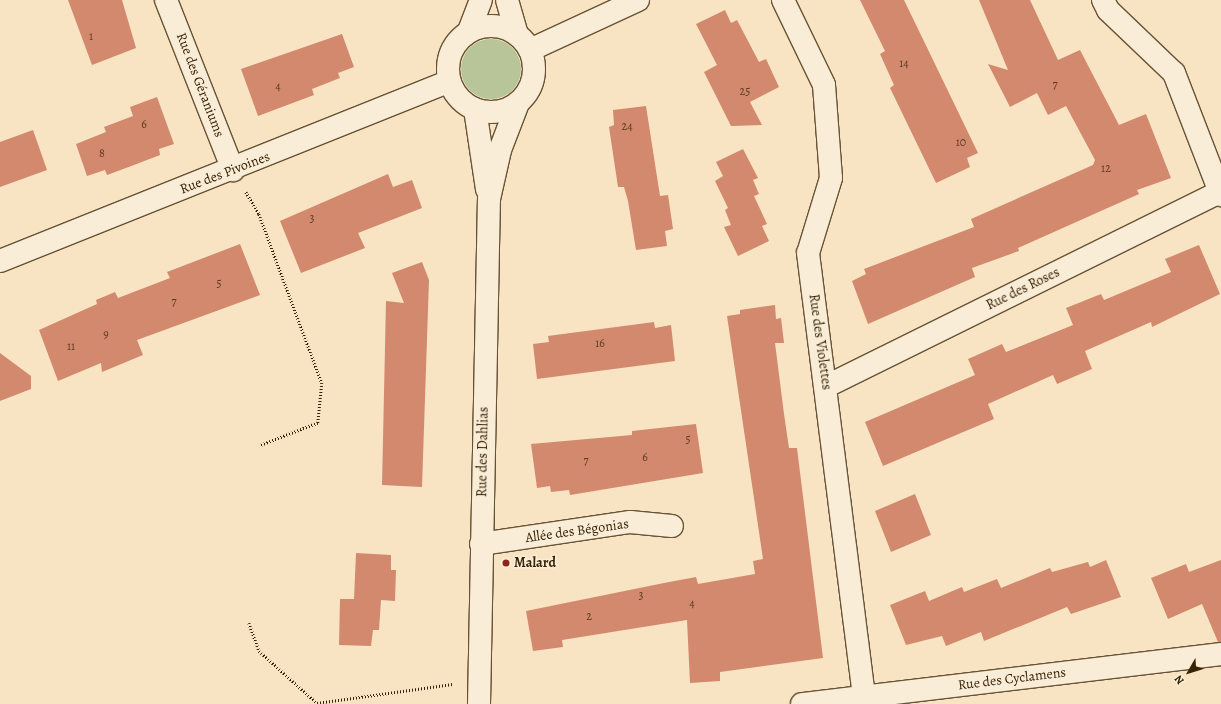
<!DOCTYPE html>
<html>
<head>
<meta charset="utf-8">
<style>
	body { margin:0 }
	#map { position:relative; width:1221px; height:704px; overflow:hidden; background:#f8e4c2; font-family:Alegreya,serif }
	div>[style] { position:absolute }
	.green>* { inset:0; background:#b8c598 }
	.round { border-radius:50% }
	.building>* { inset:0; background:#d2896e }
	.path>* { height:2.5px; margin-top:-1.25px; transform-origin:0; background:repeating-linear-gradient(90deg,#372306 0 1px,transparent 0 3px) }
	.roads { filter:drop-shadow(1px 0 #675335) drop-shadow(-1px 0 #675335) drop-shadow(0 1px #675335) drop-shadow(0 -1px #675335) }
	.minor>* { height:22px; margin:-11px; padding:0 11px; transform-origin:11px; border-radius:11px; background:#faedd7 }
	.minor>.ring { margin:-11px; padding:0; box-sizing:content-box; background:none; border:22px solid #faedd7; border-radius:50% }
	.dots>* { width:11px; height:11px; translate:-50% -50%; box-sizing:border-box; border:2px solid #faedd7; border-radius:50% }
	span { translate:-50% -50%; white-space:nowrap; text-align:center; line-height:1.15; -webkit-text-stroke:3px #faedd7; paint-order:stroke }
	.number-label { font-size:12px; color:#5e3c20 }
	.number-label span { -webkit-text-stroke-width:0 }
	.street-label { font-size:14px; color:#372306 }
	.poi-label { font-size:14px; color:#372306; font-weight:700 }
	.left { translate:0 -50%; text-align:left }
	.north { position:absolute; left:1169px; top:652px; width:40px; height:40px; -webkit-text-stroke:3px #faedd7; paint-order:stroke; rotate:231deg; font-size:11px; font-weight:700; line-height:16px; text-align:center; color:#372306 }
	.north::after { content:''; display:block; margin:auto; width:14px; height:18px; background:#372306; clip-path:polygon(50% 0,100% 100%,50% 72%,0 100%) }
</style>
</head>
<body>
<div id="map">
	<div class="green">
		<div class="round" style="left:461px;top:39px;width:60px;height:60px"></div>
	</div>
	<div class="building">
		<div style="clip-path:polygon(68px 0,122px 0,136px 48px,92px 65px)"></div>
		<div style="clip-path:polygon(860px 0,904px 0,978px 153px,967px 158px,970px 167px,936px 183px,890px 88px,894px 85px,880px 54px,885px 51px)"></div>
		<div style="clip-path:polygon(979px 0,1030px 0,1058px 60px,1080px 50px,1119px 125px,1146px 114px,1171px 178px,1137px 190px,1139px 194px,1018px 248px,1019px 251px,972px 268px,975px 277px,868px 324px,852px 281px,866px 274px,864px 269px,974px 227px,971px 219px,1093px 165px,1095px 160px,1066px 106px,1048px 115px,1037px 93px,1010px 107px,988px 64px,1008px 70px)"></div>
		<div style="clip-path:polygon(725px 10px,731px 23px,737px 20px,759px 62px,766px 59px,779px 87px,750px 102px,762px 125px,731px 126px,704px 72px,717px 65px,696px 24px)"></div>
		<div style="clip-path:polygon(342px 34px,354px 67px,338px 73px,340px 78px,312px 89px,314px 95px,258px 116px,241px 69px)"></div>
		<div style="clip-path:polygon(157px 97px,174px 144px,159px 149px,160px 155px,134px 165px,107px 175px,105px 170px,87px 176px,76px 144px,106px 132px,104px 127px,133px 116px,130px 107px)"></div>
		<div style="clip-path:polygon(646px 106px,660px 196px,668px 195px,673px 229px,665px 231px,667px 246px,636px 250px,628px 201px,624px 187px,618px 187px,609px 127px,614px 125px,613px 110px)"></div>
		<div style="clip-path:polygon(33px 130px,47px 170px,0 187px,0 142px)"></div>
		<div style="clip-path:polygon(743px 149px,758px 178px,753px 180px,759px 194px,754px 196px,767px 224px,762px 226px,769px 241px,738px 256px,724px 227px,731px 225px,725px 210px,728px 208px,715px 181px,723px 176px,716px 162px)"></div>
		<div style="clip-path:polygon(388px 174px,393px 187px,412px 180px,422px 208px,358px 233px,365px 248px,301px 273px,280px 221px)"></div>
		<div style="clip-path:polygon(240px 244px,260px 295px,137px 340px,143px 355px,102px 372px,101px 363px,58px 381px,39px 330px,97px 304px,96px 300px,115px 292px,118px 298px,170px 278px,167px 272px)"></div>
		<div style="clip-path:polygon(1199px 245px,1220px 294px,1152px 327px,1151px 322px,1085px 351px,1092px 369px,1057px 384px,1053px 375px,988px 404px,994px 419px,883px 466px,865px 422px,975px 375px,968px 359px,1002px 344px,1006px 352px,1073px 325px,1066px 308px,1101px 294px,1104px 300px,1171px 272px,1165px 259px)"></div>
		<div style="clip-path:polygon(422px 262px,429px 280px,422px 487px,382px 485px,386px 301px,404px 303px,392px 273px)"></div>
		<div style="clip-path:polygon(775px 305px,776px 319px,781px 318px,784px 343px,775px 343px,784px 414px,789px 448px,797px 448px,823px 658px,720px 672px,720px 681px,690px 683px,687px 620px,562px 640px,563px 647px,533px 651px,526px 611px,664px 583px,696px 577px,698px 584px,755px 574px,753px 561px,763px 559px,727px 316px,740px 314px,740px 310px)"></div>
		<div style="clip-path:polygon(654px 322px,655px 328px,671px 325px,675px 361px,537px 379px,533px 344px,549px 342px,548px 336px)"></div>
		<div style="clip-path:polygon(0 353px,31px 376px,31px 389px,0 401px)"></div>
		<div style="clip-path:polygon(696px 424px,703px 473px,570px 495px,569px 490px,551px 492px,550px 486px,537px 488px,531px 444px,632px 435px,632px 431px)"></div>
		<div style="clip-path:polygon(915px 494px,931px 535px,891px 552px,875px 511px)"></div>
		<div style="clip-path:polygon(356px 553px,391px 555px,391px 570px,396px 570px,395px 601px,381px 600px,379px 630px,373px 630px,371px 646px,339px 645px,340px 599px,354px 599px)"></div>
		<div style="clip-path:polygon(1106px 560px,1121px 597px,1071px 614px,1067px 607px,984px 641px,981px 632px,946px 646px,942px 636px,906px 645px,890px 605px,925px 591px,929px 601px,962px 587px,964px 592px,997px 579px,1001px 588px,1050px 568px,1052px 572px,1088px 562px,1090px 567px)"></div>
		<div style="clip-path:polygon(1221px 560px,1221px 642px,1218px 642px,1202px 604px,1168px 619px,1151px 578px,1186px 564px,1189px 572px)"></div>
	</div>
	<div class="path">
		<div style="left:246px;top:192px;width:26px;rotate:59deg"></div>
		<div style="left:259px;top:214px;width:180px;rotate:69.6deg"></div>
		<div style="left:322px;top:383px;width:40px;rotate:95.7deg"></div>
		<div style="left:318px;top:423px;width:63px;rotate:158.7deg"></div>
		<div style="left:249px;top:623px;width:30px;rotate:70deg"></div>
		<div style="left:259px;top:651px;width:78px;rotate:41.9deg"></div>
		<div style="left:317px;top:703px;width:137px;rotate:-8deg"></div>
	</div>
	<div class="roads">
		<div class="minor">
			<div style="left:166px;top:0;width:183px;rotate:68.5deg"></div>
			<div style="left:507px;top:0;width:35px;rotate:74deg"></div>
			<div style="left:783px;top:0;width:94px;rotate:64.2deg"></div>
			<div style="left:824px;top:85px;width:93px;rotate:85.7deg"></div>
			<div style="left:831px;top:178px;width:78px;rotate:107deg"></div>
			<div style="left:808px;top:253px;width:447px;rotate:82.8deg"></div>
			<div style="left:1103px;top:0;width:11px;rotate:63deg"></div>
			<div style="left:1108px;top:10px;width:91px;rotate:43.7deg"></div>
			<div style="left:1174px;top:73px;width:131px;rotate:68.9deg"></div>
			<div class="ring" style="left:448px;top:26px;width:64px;height:64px"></div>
			<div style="left:469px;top:31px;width:33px;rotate:-69deg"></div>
			<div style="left:530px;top:50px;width:119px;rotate:-24.8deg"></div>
			<div style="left:475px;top:109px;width:81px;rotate:81.5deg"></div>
			<div style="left:0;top:261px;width:484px;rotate:-21.8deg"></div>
			<div style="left:827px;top:386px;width:438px;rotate:-26.3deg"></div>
			<div style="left:481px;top:544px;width:151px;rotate:-8.4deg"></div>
			<div style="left:630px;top:522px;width:42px;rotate:5.4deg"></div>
			<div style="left:479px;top:704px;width:505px;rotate:-88.87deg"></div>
			<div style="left:489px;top:199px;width:50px;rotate:-77.3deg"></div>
			<div style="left:500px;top:150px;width:50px;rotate:-69deg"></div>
			<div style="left:802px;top:704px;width:422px;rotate:-6.8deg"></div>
		</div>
	</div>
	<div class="dots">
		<div style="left:506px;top:563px;background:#8f2418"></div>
	</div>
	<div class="number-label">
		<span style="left:91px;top:37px">1</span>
		<span style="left:904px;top:64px">14</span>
		<span style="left:1055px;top:85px">7</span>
		<span style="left:278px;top:87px">4</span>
		<span style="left:745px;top:92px">25</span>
		<span style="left:144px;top:125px">6</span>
		<span style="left:627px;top:127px">24</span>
		<span style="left:961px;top:143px">10</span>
		<span style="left:102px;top:154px">8</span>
		<span style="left:1106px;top:169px">12</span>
		<span style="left:312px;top:219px">3</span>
		<span style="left:219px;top:284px">5</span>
		<span style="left:174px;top:302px">7</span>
		<span style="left:106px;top:335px">9</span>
		<span style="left:600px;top:344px">16</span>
		<span style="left:71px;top:347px">11</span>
		<span style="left:688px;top:440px">5</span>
		<span style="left:645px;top:458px">6</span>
		<span style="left:586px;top:461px">7</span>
		<span style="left:641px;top:596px">3</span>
		<span style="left:692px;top:604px">4</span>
		<span style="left:589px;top:617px">2</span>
	</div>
	<div class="street-label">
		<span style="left:200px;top:85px;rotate:69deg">Rue des Géraniums</span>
		<span style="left:225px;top:173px;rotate:-21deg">Rue des Pivoines</span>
		<span style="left:1023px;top:289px;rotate:-26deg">Rue des Roses</span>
		<span style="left:820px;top:342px;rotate:82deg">Rue des Violettes</span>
		<span style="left:483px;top:452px;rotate:-89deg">Rue des Dahlias</span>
		<span style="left:577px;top:531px;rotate:-8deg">Allée des Bégonias</span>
		<span style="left:1012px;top:679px;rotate:-7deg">Rue des Cyclamens</span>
	</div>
	<div class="poi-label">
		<span class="left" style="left:514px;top:563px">Malard</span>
	</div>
	<div class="north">N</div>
</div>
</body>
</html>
